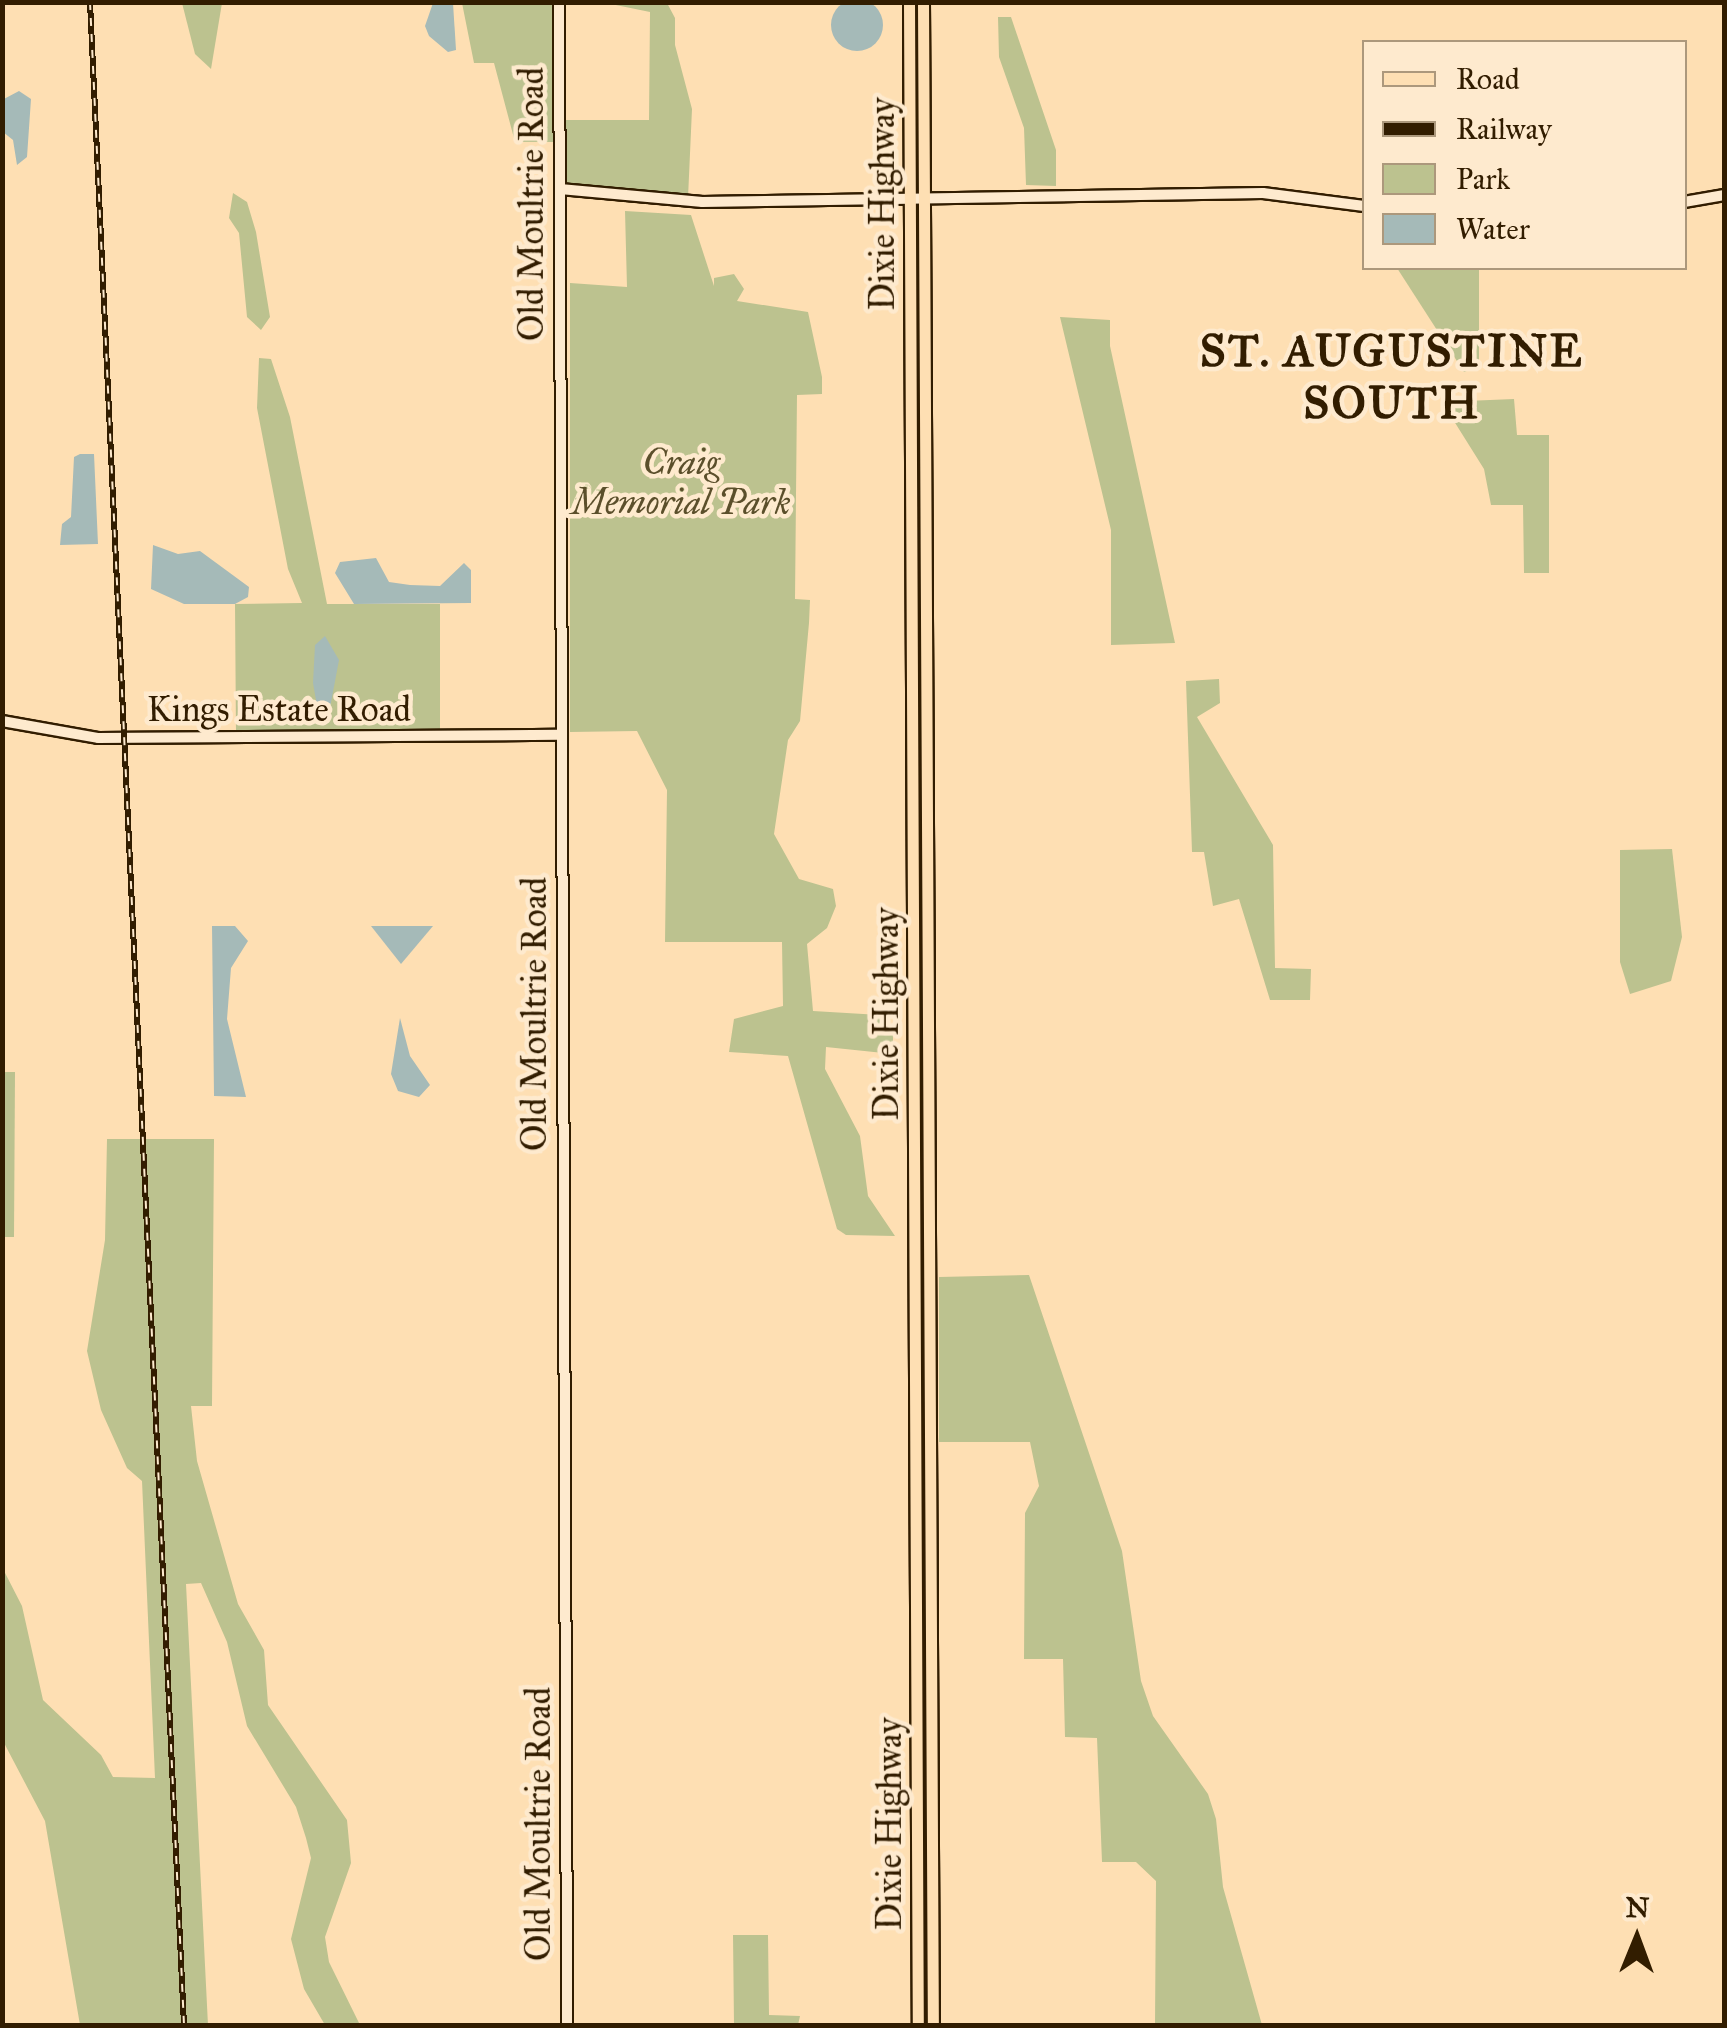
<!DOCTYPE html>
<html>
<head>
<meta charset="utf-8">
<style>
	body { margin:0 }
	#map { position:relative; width:1727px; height:2028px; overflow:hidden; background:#fedfb3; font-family:"IM FELL Great Primer",serif }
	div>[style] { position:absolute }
	.green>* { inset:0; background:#bcc28f }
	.water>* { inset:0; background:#a5bab8 }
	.round { border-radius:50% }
	.roads { filter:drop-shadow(2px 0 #321d00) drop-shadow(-2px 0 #321d00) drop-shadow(0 2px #321d00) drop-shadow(0 -2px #321d00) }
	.secondary>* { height:10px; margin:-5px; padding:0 5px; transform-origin:5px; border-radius:5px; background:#feeace }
	.primary>* { height:11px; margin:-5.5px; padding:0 5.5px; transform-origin:5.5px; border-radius:5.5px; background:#fedfb3 }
	.rail>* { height:6px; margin-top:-3px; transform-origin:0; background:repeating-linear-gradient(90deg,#feeace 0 8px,#321d00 0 16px); box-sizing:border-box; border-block:2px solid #321d00 }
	span { translate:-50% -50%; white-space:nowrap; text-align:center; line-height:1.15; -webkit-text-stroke:9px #feeace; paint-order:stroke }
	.street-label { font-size:35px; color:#321d00 }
	.park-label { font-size:35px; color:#5b4f2b; font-style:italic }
	.district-label { font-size:45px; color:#321d00; font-weight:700; letter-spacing:2.5px }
	.frame { position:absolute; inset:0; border:5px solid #321d00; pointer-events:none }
	.legend { position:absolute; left:1362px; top:40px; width:325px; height:230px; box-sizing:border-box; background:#feeace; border:2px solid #ac987c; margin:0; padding:12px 18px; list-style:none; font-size:30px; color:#321d00 }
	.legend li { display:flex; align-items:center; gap:20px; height:50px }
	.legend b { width:50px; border:2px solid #ac987c }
	.north { position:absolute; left:1587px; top:1888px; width:100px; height:100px; -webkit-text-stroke:8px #feeace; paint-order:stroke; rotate:1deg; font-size:28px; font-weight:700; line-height:40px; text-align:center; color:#321d00 }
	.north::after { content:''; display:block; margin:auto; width:35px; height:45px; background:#321d00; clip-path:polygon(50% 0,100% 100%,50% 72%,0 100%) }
</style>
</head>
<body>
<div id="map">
	<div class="green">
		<div style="clip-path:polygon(182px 3px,222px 3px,211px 69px,195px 54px)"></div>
		<div style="clip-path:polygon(462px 3px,556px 3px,556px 142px,515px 142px,494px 63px,474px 63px)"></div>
		<div style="clip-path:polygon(606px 3px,667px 3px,675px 18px,675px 45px,692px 109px,688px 198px,563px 186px,562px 120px,649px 120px,650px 12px)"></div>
		<div style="clip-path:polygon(998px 17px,1011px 17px,1056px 150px,1056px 186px,1026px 185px,1024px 128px,999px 57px)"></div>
		<div style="clip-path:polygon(233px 193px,247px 202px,256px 232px,270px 317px,261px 330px,247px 317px,239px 233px,229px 218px)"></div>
		<div style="clip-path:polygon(625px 211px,691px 215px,714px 286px,714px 278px,734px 274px,744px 289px,737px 301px,808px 312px,822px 377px,822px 394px,797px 395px,795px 599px,810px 600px,809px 623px,800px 721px,788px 740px,774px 834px,799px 879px,833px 889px,836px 906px,827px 928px,807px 944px,813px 1011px,880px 1015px,893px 1029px,893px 1054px,826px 1047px,825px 1069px,860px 1136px,868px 1196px,895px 1236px,846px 1235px,837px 1229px,788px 1056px,729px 1052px,734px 1019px,783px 1006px,782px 942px,665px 942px,667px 790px,637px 731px,570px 732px,570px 283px,627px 287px)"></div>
		<div style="clip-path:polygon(1397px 268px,1479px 268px,1479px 366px,1464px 372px)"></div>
		<div style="clip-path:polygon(1060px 317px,1110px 320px,1110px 346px,1175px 643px,1111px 645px,1111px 530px)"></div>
		<div style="clip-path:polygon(259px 358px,271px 359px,290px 417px,327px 604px,440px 604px,440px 733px,236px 734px,235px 604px,302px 603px,288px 569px,257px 408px)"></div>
		<div style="clip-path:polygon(1514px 399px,1517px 435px,1549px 435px,1549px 573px,1524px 573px,1523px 505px,1491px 505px,1484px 469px,1442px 402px)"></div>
		<div style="clip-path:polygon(1219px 679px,1220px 703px,1197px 717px,1273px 845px,1275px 968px,1311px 969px,1310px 1000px,1270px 1000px,1239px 899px,1213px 906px,1204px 852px,1192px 852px,1186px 681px)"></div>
		<div style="clip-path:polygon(1672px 849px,1682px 937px,1671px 981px,1630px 994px,1620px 962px,1620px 850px)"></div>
		<div style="clip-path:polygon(3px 1072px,15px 1072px,14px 1237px,3px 1237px)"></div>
		<div style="clip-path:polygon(107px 1139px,214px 1139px,212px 1406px,191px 1406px,197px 1461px,238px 1604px,264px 1650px,268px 1705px,347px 1820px,351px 1863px,325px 1937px,329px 1962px,360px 2025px,325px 2025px,304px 1989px,291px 1939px,311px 1858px,306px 1838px,296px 1807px,247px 1726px,227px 1642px,201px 1583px,186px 1584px,208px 2025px,80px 2025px,45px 1821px,3px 1741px,2px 1567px,22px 1606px,43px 1700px,101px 1755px,113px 1777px,155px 1778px,142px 1481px,127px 1468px,101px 1410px,87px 1351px,105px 1240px)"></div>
		<div style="clip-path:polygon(1029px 1275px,1122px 1551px,1141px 1681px,1153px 1716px,1208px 1794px,1216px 1819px,1223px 1887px,1262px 2025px,1155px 2025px,1156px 1881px,1136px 1862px,1102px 1862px,1097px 1738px,1065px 1737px,1063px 1659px,1024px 1659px,1025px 1513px,1039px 1486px,1030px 1442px,939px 1442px,939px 1277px)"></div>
		<div style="clip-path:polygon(733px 1935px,768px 1935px,769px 2015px,800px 2016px,798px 2025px,734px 2025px)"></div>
	</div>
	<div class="water">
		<div class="round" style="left:831px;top:-1px;width:52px;height:52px"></div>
		<div style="clip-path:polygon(433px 3px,453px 3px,456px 50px,448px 52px,429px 36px,425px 26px)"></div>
		<div style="clip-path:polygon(19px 91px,31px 99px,27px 157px,17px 165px,13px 140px,3px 132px,2px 100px)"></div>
		<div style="clip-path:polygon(80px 454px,94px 454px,98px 544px,60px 545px,62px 524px,71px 517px,74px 457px)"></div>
		<div style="clip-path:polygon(153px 545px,178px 554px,200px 551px,249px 587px,248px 597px,235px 604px,184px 604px,151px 589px)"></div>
		<div style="clip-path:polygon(376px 558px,389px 582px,410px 585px,440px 586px,464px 563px,471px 570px,471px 603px,354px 604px,335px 573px,340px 562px)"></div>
		<div style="clip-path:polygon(325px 636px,339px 660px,329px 713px,317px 706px,313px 683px,315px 645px)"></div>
		<div style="clip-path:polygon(212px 926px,235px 926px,248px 941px,231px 968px,227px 1019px,246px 1097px,214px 1096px)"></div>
		<div style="clip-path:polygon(371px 926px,433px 926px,401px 964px)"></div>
		<div style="clip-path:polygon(400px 1018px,410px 1056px,430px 1085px,419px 1097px,398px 1091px,391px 1074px)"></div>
	</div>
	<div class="roads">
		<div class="secondary">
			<div style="left:559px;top:2px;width:2024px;rotate:89.77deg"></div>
			<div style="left:560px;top:189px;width:143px;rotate:5.2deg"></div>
			<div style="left:702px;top:202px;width:561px;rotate:-0.92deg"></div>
			<div style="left:1263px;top:193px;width:102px;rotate:7.3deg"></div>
			<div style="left:1684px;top:202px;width:41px;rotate:-9.9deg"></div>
			<div style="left:2px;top:721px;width:97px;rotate:10deg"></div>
			<div style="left:98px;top:738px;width:460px;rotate:-0.4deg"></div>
		</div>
		<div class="primary">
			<div style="left:909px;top:2px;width:2024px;rotate:89.75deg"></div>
			<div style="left:923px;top:2px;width:2024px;rotate:89.72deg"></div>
		</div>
	</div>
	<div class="rail">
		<div style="left:90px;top:2px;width:2026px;rotate:87.34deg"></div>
	</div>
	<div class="street-label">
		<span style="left:532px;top:204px;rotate:-90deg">Old Moultrie Road</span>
		<span style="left:883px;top:204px;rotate:-90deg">Dixie Highway</span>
		<span style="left:279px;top:710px">Kings Estate Road</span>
		<span style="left:535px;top:1014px;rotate:-90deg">Old Moultrie Road</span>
		<span style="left:887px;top:1014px;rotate:-90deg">Dixie Highway</span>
		<span style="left:539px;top:1824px;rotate:-90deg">Old Moultrie Road</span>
		<span style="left:890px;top:1824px;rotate:-90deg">Dixie Highway</span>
	</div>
	<div class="park-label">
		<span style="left:681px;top:483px">Craig<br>Memorial Park</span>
	</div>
	<div class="district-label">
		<span style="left:1392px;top:377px">ST. AUGUSTINE<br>SOUTH</span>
	</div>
	<div class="frame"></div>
	<ul class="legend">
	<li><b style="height:12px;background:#fedfb3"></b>Road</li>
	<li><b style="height:12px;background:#321d00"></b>Railway</li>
	<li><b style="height:28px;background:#bcc28f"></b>Park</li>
	<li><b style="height:28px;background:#a5bab8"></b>Water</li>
	</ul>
	<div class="north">N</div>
</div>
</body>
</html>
